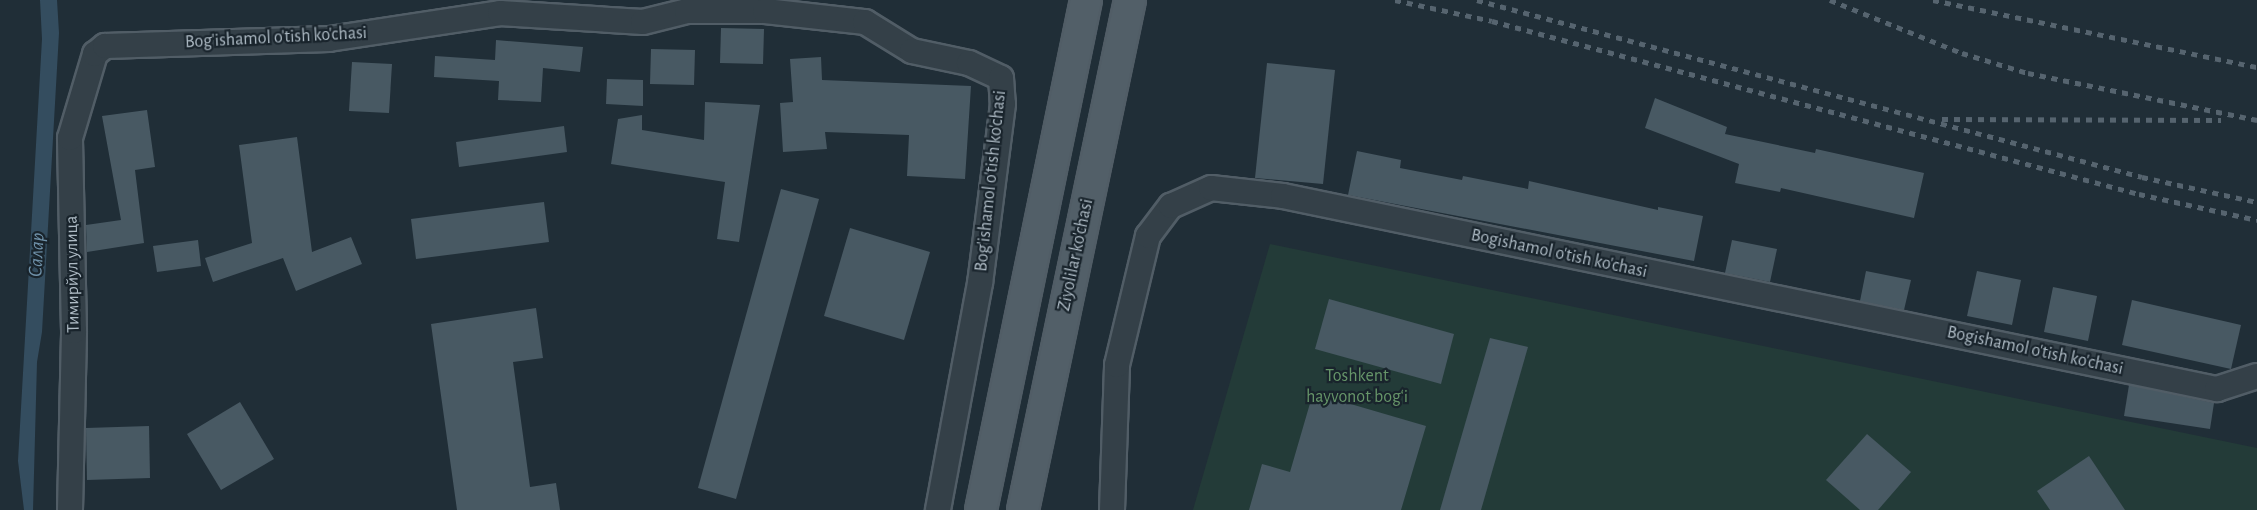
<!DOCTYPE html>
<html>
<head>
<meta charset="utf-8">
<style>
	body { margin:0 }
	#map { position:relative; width:2257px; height:510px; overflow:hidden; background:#202e37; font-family:"Alegreya Sans",sans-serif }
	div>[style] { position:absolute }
	.green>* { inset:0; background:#233b38 }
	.water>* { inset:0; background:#344d5f }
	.building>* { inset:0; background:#485963 }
	.roads { filter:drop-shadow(2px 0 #515d66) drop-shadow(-2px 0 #515d66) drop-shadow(0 2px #515d66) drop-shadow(0 -2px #515d66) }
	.minor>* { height:24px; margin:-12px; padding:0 12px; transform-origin:12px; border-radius:12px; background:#344048 }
	.major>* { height:30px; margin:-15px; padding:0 15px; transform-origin:15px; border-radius:15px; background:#525f68 }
	.rail>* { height:4.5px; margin-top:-2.25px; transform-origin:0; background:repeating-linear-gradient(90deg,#56646f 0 6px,transparent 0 12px) }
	span { translate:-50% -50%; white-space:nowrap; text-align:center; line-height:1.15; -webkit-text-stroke:4.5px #19242c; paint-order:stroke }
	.street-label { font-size:18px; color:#aebbc5 }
	.park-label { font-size:18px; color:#669569 }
	.water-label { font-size:20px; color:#6f91a9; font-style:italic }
</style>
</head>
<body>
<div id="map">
	<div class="green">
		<div style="clip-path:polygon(1270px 244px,2257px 448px,2257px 510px,1193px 510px)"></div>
	</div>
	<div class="water">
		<div style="clip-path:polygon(40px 0,57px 0,59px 33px,42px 332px,37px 362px,33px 510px,24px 510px,18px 461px,42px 39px)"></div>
	</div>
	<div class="building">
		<div style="clip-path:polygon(721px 28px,764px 29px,763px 64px,720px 63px)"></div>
		<div style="clip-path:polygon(496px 40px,583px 47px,580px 72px,543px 68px,541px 102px,498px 100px,499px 81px,434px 77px,435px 56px,495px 60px)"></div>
		<div style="clip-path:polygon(651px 49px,695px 50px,694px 85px,650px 84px)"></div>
		<div style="clip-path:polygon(821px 57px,822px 80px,971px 86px,965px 179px,907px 176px,909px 135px,825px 132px,827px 149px,783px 152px,780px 103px,793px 102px,790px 59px)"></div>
		<div style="clip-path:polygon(352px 62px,392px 64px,389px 113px,349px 111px)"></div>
		<div style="clip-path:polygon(1267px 63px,1335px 70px,1323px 184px,1255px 178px)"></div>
		<div style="clip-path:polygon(607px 79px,643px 80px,643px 106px,606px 104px)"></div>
		<div style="clip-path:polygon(1655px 98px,1727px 127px,1725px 134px,1815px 153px,1816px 149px,1924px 173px,1914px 218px,1781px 188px,1780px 192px,1735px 183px,1739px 164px,1645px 128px)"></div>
		<div style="clip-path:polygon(705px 102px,760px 105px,739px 242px,717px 239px,725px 182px,611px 164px,618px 119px,642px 115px,642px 130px,704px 140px)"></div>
		<div style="clip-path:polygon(147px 110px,155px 167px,135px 170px,144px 243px,87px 252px,86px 225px,121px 220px,102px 116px)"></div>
		<div style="clip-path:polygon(564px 126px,567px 152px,459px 167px,456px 142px)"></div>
		<div style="clip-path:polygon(297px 137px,312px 252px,351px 237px,362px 264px,296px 291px,283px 258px,213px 282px,205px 258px,252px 243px,239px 145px)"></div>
		<div style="clip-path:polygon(1357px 151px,1401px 160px,1400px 168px,1462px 180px,1463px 176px,1528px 189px,1529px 181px,1658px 210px,1658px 207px,1703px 216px,1694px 261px,1348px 195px)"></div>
		<div style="clip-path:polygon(781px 189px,819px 199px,736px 499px,698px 488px)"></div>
		<div style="clip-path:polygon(544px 202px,549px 242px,416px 259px,411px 219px)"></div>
		<div style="clip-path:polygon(850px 228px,930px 252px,904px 340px,824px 316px)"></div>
		<div style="clip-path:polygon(198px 240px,201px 266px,157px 272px,153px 246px)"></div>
		<div style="clip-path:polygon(1732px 240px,1777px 249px,1770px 282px,1725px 273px)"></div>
		<div style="clip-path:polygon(1866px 271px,1911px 280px,1904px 310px,1860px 301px)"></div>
		<div style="clip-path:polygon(1977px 271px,2021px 280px,2012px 325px,1967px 316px)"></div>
		<div style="clip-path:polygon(2053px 287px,2097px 296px,2088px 341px,2044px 332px)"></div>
		<div style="clip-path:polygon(1329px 299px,1454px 334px,1441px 384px,1315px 349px)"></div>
		<div style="clip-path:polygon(2132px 300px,2241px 325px,2231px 369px,2122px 345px)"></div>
		<div style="clip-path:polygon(536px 308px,543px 358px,513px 362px,530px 487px,556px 483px,560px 510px,457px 510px,431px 324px)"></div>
		<div style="clip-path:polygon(1490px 338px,1528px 347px,1481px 510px,1440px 510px)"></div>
		<div style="clip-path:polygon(2129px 385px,2214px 403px,2210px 429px,2124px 416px)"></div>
		<div style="clip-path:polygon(1313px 393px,1426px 426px,1401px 510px,1249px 510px,1262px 464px,1290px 472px)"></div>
		<div style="clip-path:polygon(240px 402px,274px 459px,221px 490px,187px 434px)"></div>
		<div style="clip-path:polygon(149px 426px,150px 478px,87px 480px,86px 428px)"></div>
		<div style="clip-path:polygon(1867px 434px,1911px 472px,1878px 510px,1860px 510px,1826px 480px)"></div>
		<div style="clip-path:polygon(2089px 456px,2125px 510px,2050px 510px,2037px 491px)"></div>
	</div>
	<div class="roads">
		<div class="minor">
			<div style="left:70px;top:510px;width:179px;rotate:-88.7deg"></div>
			<div style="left:74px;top:331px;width:193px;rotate:-91.2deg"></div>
			<div style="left:70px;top:138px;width:88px;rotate:-73.4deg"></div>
			<div style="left:95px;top:54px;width:13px;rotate:-39deg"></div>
			<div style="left:105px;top:46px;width:224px;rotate:-1.8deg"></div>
			<div style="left:329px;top:39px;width:173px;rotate:-8.6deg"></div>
			<div style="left:500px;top:13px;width:143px;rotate:3.6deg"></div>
			<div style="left:643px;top:22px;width:45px;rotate:-14deg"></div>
			<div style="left:687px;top:11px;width:78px"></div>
			<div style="left:765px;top:11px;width:101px;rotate:6.3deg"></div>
			<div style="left:865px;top:22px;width:55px;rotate:31.7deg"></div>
			<div style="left:912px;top:51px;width:58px;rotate:11.9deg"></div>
			<div style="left:969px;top:63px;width:35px;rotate:25deg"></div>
			<div style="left:1001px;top:78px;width:26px;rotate:86deg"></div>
			<div style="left:1003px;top:104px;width:180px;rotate:97.3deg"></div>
			<div style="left:980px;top:283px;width:231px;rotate:100.5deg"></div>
			<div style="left:1112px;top:510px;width:145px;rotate:-88deg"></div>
			<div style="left:1117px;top:365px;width:133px;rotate:-76.5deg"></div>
			<div style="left:1148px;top:236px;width:38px;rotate:-53deg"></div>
			<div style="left:1171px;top:206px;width:44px;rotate:-24.2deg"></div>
			<div style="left:1211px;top:188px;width:72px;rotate:6.3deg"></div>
			<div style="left:1283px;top:196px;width:954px;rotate:11.68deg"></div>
			<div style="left:2217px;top:389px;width:42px;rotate:-18deg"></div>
		</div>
		<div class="major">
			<div style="left:981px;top:510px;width:521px;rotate:-78.37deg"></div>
			<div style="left:1023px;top:510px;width:521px;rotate:-78.15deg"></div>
		</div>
	</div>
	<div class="rail">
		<div style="left:1395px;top:0;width:99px;rotate:12.2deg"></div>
		<div style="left:1492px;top:21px;width:670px;rotate:14.97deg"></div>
		<div style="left:2139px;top:194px;width:121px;rotate:12.4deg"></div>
		<div style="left:1477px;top:0;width:688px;rotate:14.9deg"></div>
		<div style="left:2142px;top:177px;width:118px;rotate:12.3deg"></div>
		<div style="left:1830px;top:0;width:142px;rotate:21.9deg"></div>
		<div style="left:1962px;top:53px;width:69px;rotate:16.9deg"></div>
		<div style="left:2028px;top:73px;width:234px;rotate:11.6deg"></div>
		<div style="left:1933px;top:0;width:331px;rotate:11.7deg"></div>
		<div style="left:1942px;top:119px;width:279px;rotate:0.2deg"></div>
	</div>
	<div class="street-label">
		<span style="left:276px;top:38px;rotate:-3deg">Bog'ishamol o'tish ko'chasi</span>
		<span style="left:991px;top:181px;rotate:-84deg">Bog'ishamol o'tish ko'chasi</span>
		<span style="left:1559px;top:254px;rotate:12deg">Bogishamol o'tish ko'chasi</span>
		<span style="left:1076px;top:255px;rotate:-78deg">Ziyolilar ko'chasi</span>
		<span style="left:73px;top:274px;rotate:-91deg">Тимирйул улица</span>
		<span style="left:2035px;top:351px;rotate:12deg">Bogishamol o'tish ko'chasi</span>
	</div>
	<div class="park-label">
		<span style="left:1357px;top:387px">Toshkent<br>hayvonot bogʻi</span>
	</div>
	<div class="water-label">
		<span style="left:37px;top:255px;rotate:-87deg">Салар</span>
	</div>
</div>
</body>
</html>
